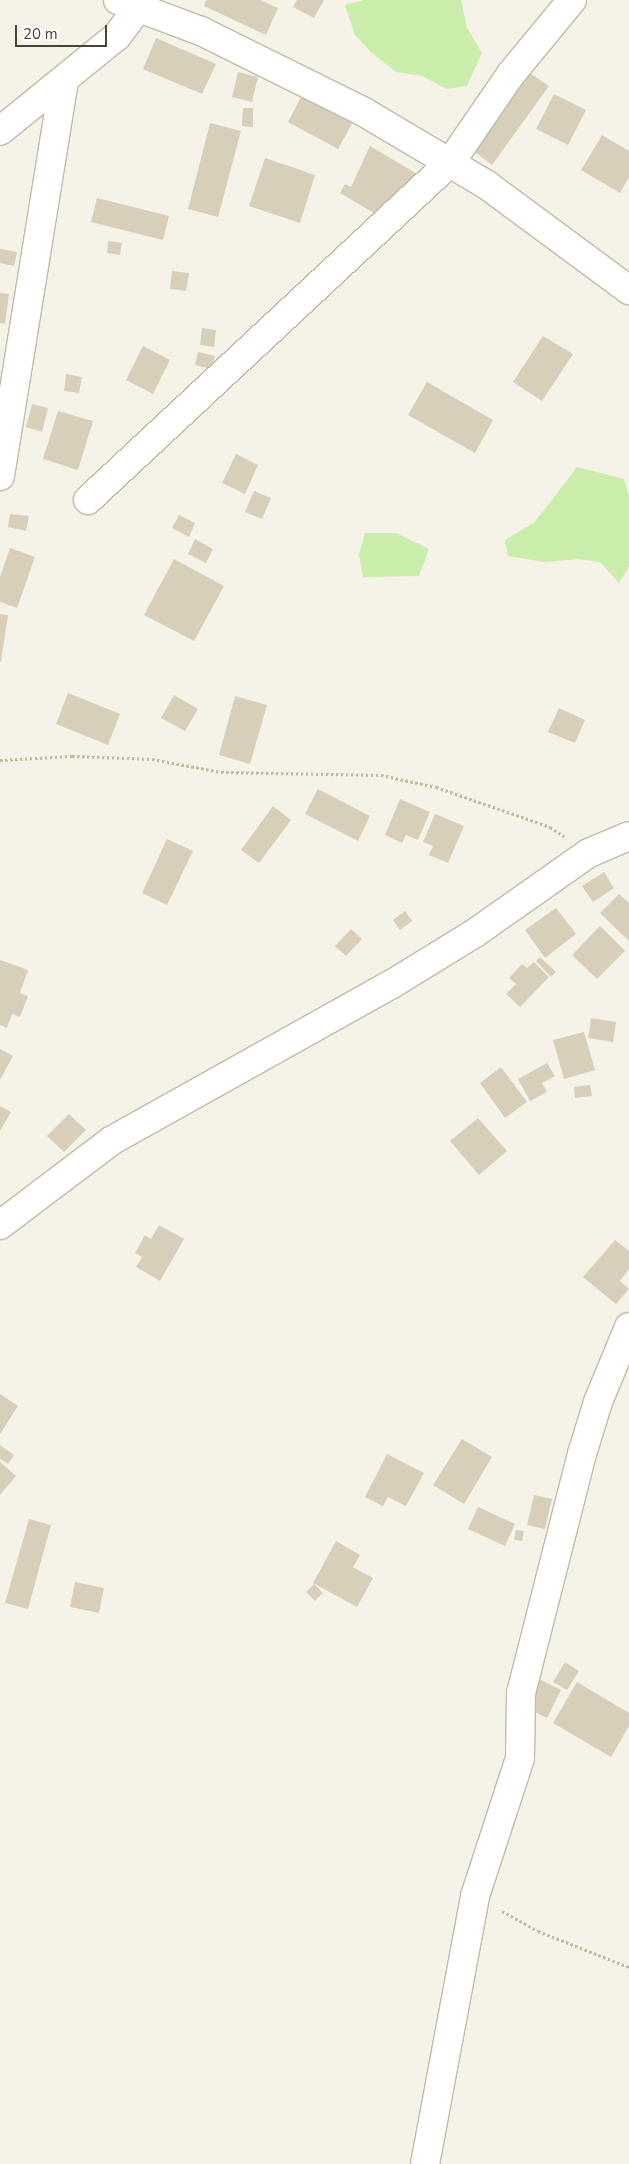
<!DOCTYPE html>
<html>
<head>
<meta charset="utf-8">
<style>
	body { margin:0 }
	#map { position:relative; width:629px; height:2164px; overflow:hidden; background:#f5f2e7; font-family:"Nunito Sans",sans-serif }
	div>[style] { position:absolute }
	.green>* { inset:0; background:#caedac }
	.building>* { inset:0; background:#d8cfbb }
	.path>* { height:3px; margin-top:-1.5px; transform-origin:0; background:repeating-linear-gradient(90deg,#c5b898 0 2.5px,transparent 0 5px) }
	.roads { filter:drop-shadow(1px 0 #c1bba8) drop-shadow(-1px 0 #c1bba8) drop-shadow(0 1px #c1bba8) drop-shadow(0 -1px #c1bba8) }
	.street>* { height:28px; margin:-14px; padding:0 14px; transform-origin:14px; border-radius:14px; background:#fff }
	span { translate:-50% -50%; white-space:nowrap; text-align:center; line-height:1.15; -webkit-text-stroke:4px #fff; paint-order:stroke }
	.scale { position:absolute; left:15px; top:25px; width:92px; height:22px; box-sizing:border-box; border:2px solid #494335; border-top:0; padding-left:6px; font-size:15px; line-height:18px; white-space:nowrap; color:#494335; -webkit-text-stroke:4px #fff; paint-order:stroke }
</style>
</head>
<body>
<div id="map">
	<div class="green">
		<div style="clip-path:polygon(364px 0,461px 0,467px 28px,482px 53px,467px 86px,446px 89px,423px 76px,396px 72px,372px 53px,355px 35px,345px 5px)"></div>
		<div style="clip-path:polygon(577px 467px,624px 479px,629px 496px,629px 566px,619px 583px,600px 562px,579px 559px,544px 562px,508px 556px,505px 540px,535px 522px)"></div>
		<div style="clip-path:polygon(365px 533px,396px 533px,429px 549px,419px 576px,363px 577px,359px 554px)"></div>
	</div>
	<div class="building">
		<div style="clip-path:polygon(206px 0,260px 0,278px 8px,266px 35px,204px 6px)"></div>
		<div style="clip-path:polygon(297px 0,324px 0,314px 18px,293px 7px)"></div>
		<div style="clip-path:polygon(156px 38px,216px 64px,202px 94px,143px 69px)"></div>
		<div style="clip-path:polygon(524px 69px,549px 86px,492px 165px,468px 147px)"></div>
		<div style="clip-path:polygon(238px 72px,258px 77px,252px 102px,232px 97px)"></div>
		<div style="clip-path:polygon(303px 93px,354px 120px,338px 149px,288px 122px)"></div>
		<div style="clip-path:polygon(554px 94px,586px 110px,568px 145px,536px 129px)"></div>
		<div style="clip-path:polygon(243px 108px,253px 108px,253px 127px,242px 126px)"></div>
		<div style="clip-path:polygon(210px 123px,241px 131px,218px 217px,188px 209px)"></div>
		<div style="clip-path:polygon(602px 135px,629px 151px,629px 177px,620px 193px,581px 170px)"></div>
		<div style="clip-path:polygon(370px 146px,424px 178px,413px 195px,402px 188px,384px 219px,340px 193px,345px 184px,351px 187px)"></div>
		<div style="clip-path:polygon(265px 158px,315px 175px,300px 223px,249px 206px)"></div>
		<div style="clip-path:polygon(97px 198px,169px 216px,163px 240px,91px 222px)"></div>
		<div style="clip-path:polygon(108px 241px,122px 243px,120px 255px,107px 253px)"></div>
		<div style="clip-path:polygon(0 249px,17px 252px,14px 266px,0 263px)"></div>
		<div style="clip-path:polygon(172px 271px,189px 273px,186px 291px,170px 289px)"></div>
		<div style="clip-path:polygon(0 293px,9px 294px,5px 324px,0 323px)"></div>
		<div style="clip-path:polygon(202px 328px,216px 330px,214px 347px,200px 345px)"></div>
		<div style="clip-path:polygon(543px 336px,573px 354px,542px 401px,513px 382px)"></div>
		<div style="clip-path:polygon(143px 346px,170px 360px,153px 394px,126px 380px)"></div>
		<div style="clip-path:polygon(198px 352px,215px 356px,211px 369px,195px 365px)"></div>
		<div style="clip-path:polygon(66px 374px,82px 377px,79px 393px,64px 391px)"></div>
		<div style="clip-path:polygon(427px 382px,493px 420px,475px 453px,408px 415px)"></div>
		<div style="clip-path:polygon(32px 404px,48px 408px,42px 432px,26px 427px)"></div>
		<div style="clip-path:polygon(58px 411px,93px 421px,78px 470px,43px 459px)"></div>
		<div style="clip-path:polygon(236px 454px,258px 465px,245px 494px,222px 483px)"></div>
		<div style="clip-path:polygon(254px 491px,271px 498px,262px 519px,245px 512px)"></div>
		<div style="clip-path:polygon(10px 514px,29px 516px,26px 531px,8px 527px)"></div>
		<div style="clip-path:polygon(179px 515px,195px 523px,189px 537px,172px 528px)"></div>
		<div style="clip-path:polygon(195px 539px,213px 549px,206px 563px,188px 554px)"></div>
		<div style="clip-path:polygon(10px 548px,35px 557px,17px 608px,0 602px,0 577px)"></div>
		<div style="clip-path:polygon(174px 559px,224px 586px,194px 641px,144px 615px)"></div>
		<div style="clip-path:polygon(0 614px,8px 615px,1px 662px,0 662px)"></div>
		<div style="clip-path:polygon(68px 693px,120px 714px,108px 745px,56px 724px)"></div>
		<div style="clip-path:polygon(174px 695px,198px 709px,185px 731px,161px 718px)"></div>
		<div style="clip-path:polygon(235px 696px,267px 705px,250px 764px,219px 755px)"></div>
		<div style="clip-path:polygon(559px 708px,585px 720px,575px 743px,548px 732px)"></div>
		<div style="clip-path:polygon(318px 789px,370px 816px,358px 841px,305px 814px)"></div>
		<div style="clip-path:polygon(400px 799px,430px 812px,418px 840px,406px 835px,402px 843px,385px 835px)"></div>
		<div style="clip-path:polygon(273px 806px,291px 820px,259px 863px,241px 850px)"></div>
		<div style="clip-path:polygon(435px 814px,464px 826px,448px 863px,429px 855px,433px 846px,423px 842px)"></div>
		<div style="clip-path:polygon(167px 839px,193px 851px,167px 905px,142px 893px)"></div>
		<div style="clip-path:polygon(604px 872px,614px 888px,593px 902px,582px 886px)"></div>
		<div style="clip-path:polygon(619px 894px,629px 903px,629px 941px,600px 913px)"></div>
		<div style="clip-path:polygon(556px 908px,576px 934px,545px 958px,525px 930px)"></div>
		<div style="clip-path:polygon(405px 911px,412px 921px,400px 930px,393px 920px)"></div>
		<div style="clip-path:polygon(600px 926px,625px 951px,597px 979px,572px 955px)"></div>
		<div style="clip-path:polygon(351px 929px,362px 939px,346px 956px,335px 946px)"></div>
		<div style="clip-path:polygon(540px 957px,556px 972px,551px 977px,536px 961px)"></div>
		<div style="clip-path:polygon(0 960px,28px 970px,20px 993px,28px 996px,20px 1017px,12px 1014px,7px 1028px,0 1025px)"></div>
		<div style="clip-path:polygon(534px 962px,549px 977px,520px 1007px,506px 994px,516px 984px,509px 978px,522px 964px,527px 968px)"></div>
		<div style="clip-path:polygon(591px 1018px,616px 1022px,613px 1042px,588px 1038px)"></div>
		<div style="clip-path:polygon(584px 1032px,595px 1070px,564px 1079px,553px 1040px)"></div>
		<div style="clip-path:polygon(0 1049px,13px 1056px,0 1080px)"></div>
		<div style="clip-path:polygon(547px 1063px,555px 1076px,542px 1083px,547px 1092px,530px 1101px,518px 1079px)"></div>
		<div style="clip-path:polygon(501px 1067px,527px 1102px,505px 1118px,480px 1083px)"></div>
		<div style="clip-path:polygon(590px 1085px,592px 1096px,575px 1098px,574px 1087px)"></div>
		<div style="clip-path:polygon(0 1106px,11px 1112px,0 1131px)"></div>
		<div style="clip-path:polygon(69px 1114px,86px 1130px,64px 1152px,47px 1136px)"></div>
		<div style="clip-path:polygon(478px 1118px,507px 1151px,479px 1175px,450px 1141px)"></div>
		<div style="clip-path:polygon(159px 1225px,184px 1239px,160px 1281px,136px 1267px,142px 1257px,135px 1253px,145px 1235px,151px 1239px)"></div>
		<div style="clip-path:polygon(615px 1240px,629px 1251px,629px 1269px,620px 1281px,629px 1289px,616px 1304px,583px 1277px)"></div>
		<div style="clip-path:polygon(0 1394px,18px 1406px,0 1434px)"></div>
		<div style="clip-path:polygon(462px 1439px,492px 1457px,464px 1504px,433px 1485px)"></div>
		<div style="clip-path:polygon(0 1445px,14px 1455px,8px 1464px,0 1459px)"></div>
		<div style="clip-path:polygon(387px 1454px,424px 1473px,406px 1506px,388px 1497px,383px 1506px,365px 1497px)"></div>
		<div style="clip-path:polygon(0 1462px,16px 1476px,0 1495px)"></div>
		<div style="clip-path:polygon(534px 1495px,552px 1499px,545px 1529px,527px 1525px)"></div>
		<div style="clip-path:polygon(478px 1507px,515px 1524px,505px 1546px,468px 1529px)"></div>
		<div style="clip-path:polygon(29px 1519px,51px 1525px,28px 1609px,5px 1603px)"></div>
		<div style="clip-path:polygon(516px 1530px,524px 1531px,522px 1541px,514px 1540px)"></div>
		<div style="clip-path:polygon(336px 1541px,360px 1555px,353px 1567px,373px 1578px,357px 1607px,313px 1583px)"></div>
		<div style="clip-path:polygon(75px 1582px,104px 1588px,99px 1613px,70px 1607px)"></div>
		<div style="clip-path:polygon(314px 1584px,323px 1593px,315px 1601px,306px 1592px)"></div>
		<div style="clip-path:polygon(565px 1662px,579px 1671px,567px 1690px,553px 1682px)"></div>
		<div style="clip-path:polygon(539px 1679px,561px 1690px,547px 1718px,525px 1707px)"></div>
		<div style="clip-path:polygon(577px 1682px,629px 1713px,629px 1726px,611px 1757px,553px 1723px)"></div>
	</div>
	<div class="path">
		<div style="left:0;top:760px;width:72px;rotate:-3.2deg"></div>
		<div style="left:72px;top:756px;width:80px;rotate:2.1deg"></div>
		<div style="left:152px;top:759px;width:70px;rotate:10.7deg"></div>
		<div style="left:221px;top:772px;width:160px;rotate:1.1deg"></div>
		<div style="left:381px;top:775px;width:56px;rotate:12.3deg"></div>
		<div style="left:436px;top:787px;width:121px;rotate:19.3deg"></div>
		<div style="left:550px;top:827px;width:17px;rotate:33deg"></div>
		<div style="left:502px;top:1911px;width:41px;rotate:29.1deg"></div>
		<div style="left:538px;top:1931px;width:98px;rotate:21.6deg"></div>
	</div>
	<div class="roads">
		<div class="street">
			<div style="left:118px;top:0;width:89px;rotate:20.5deg"></div>
			<div style="left:201px;top:31px;width:182px;rotate:26.4deg"></div>
			<div style="left:364px;top:112px;width:143px;rotate:30.7deg"></div>
			<div style="left:487px;top:185px;width:177px;rotate:36.5deg"></div>
			<div style="left:0;top:131px;width:151px;rotate:-39.1deg"></div>
			<div style="left:117px;top:36px;width:45px;rotate:-53.1deg"></div>
			<div style="left:0;top:476px;width:400px;rotate:-80.8deg"></div>
			<div style="left:88px;top:500px;width:495px;rotate:-43deg"></div>
			<div style="left:450px;top:163px;width:108px;rotate:-55.6deg"></div>
			<div style="left:511px;top:74px;width:96px;rotate:-50.5deg"></div>
			<div style="left:0;top:1225px;width:139px;rotate:-37.1deg"></div>
			<div style="left:111px;top:1141px;width:322px;rotate:-29.2deg"></div>
			<div style="left:392px;top:984px;width:97px;rotate:-31.6deg"></div>
			<div style="left:475px;top:933px;width:139px;rotate:-35.1deg"></div>
			<div style="left:589px;top:853px;width:43px;rotate:-23deg"></div>
			<div style="left:425px;top:2164px;width:273px;rotate:-79.4deg"></div>
			<div style="left:475px;top:1896px;width:145px;rotate:-71.9deg"></div>
			<div style="left:520px;top:1758px;width:65px;rotate:-89.1deg"></div>
			<div style="left:521px;top:1693px;width:247px;rotate:-75.7deg"></div>
			<div style="left:582px;top:1454px;width:54px;rotate:-72.9deg"></div>
			<div style="left:598px;top:1402px;width:81px;rotate:-67.5deg"></div>
		</div>
	</div>
	<div class="scale">20 m</div>
</div>
</body>
</html>
